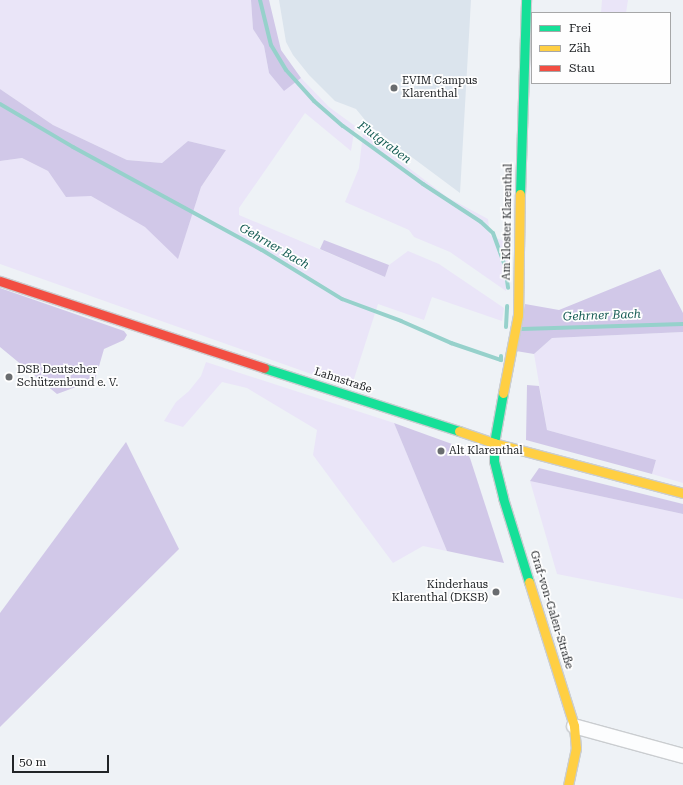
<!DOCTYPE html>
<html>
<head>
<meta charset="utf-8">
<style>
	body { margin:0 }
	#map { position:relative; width:683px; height:785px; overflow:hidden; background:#eef2f6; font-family:"Roboto Serif",serif }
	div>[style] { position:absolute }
	.built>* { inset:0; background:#dbe4ed }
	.green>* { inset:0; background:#eae5f8 }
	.forest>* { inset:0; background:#d1c8e8 }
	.stream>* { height:4px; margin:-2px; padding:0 2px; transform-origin:2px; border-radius:2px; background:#96d1cb }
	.roads { filter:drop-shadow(1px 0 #cacdd0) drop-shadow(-1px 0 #cacdd0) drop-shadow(0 1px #cacdd0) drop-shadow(0 -1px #cacdd0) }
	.street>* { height:14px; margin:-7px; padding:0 7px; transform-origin:7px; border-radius:7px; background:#fcfdfe }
	.fast>* { height:9px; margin:-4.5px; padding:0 4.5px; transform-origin:4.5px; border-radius:4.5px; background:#16e098 }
	.slow>* { height:9px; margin:-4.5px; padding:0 4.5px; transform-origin:4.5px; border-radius:4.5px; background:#ffcf43 }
	.jam>* { height:9px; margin:-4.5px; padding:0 4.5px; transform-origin:4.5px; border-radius:4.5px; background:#f24e42 }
	.dots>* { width:11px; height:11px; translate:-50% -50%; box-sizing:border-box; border:2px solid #fefefe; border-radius:50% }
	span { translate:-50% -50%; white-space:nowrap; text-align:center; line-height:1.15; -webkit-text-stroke:3.5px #fefefe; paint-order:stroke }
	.poi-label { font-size:11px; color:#212427 }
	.left { translate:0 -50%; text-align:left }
	.right { translate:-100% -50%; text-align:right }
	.street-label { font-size:11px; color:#212427 }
	.water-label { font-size:12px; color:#155b53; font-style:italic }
	.legend { position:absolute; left:531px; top:12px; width:140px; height:72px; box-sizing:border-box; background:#fefefe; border:1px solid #a6a7a8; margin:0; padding:5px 7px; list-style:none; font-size:12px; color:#212427 }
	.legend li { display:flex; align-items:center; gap:8px; height:20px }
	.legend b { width:20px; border:1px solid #a6a7a8 }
	.scale { position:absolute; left:12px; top:755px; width:97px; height:18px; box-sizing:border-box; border:2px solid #212427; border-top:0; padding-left:5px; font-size:12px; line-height:14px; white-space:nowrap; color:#212427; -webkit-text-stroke:3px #fefefe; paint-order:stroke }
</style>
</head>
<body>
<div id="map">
	<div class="built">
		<div style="clip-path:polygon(279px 0,471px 0,460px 193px,370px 126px,356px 109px,335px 101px,309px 75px,293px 55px,286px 42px)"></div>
	</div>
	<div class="green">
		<div style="clip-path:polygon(0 0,251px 0,253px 29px,264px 46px,269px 73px,284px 90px,301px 78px,329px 107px,355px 126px,351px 151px,305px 113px,239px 208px,239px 215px,385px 277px,389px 265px,408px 251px,439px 264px,504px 308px,502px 321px,432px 297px,424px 320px,378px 304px,351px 388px,0 264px,0 161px,22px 158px,48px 171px,66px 196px,91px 196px,146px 227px,178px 258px,201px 187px,226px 150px,188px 141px,162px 163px,127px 160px,53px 125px,0 89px)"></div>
		<div style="clip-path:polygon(602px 0,628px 0,626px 13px,601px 13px)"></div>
		<div style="clip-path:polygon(363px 133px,447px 197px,488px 219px,490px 235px,512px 245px,506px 291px,450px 252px,414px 237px,409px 230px,345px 202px,359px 168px)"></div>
		<div style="clip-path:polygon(683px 332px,683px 483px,652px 474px,656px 460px,547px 430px,534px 354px,552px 338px)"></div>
		<div style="clip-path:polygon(206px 362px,394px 423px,447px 551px,423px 546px,393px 563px,313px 455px,317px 430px,247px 388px,222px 382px,183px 427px,164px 421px,176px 402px,189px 391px,201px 376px)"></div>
		<div style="clip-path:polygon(530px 481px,683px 514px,683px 599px,557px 574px)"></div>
	</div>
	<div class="forest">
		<div style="clip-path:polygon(251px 0,269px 0,281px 50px,301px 78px,284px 91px,269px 73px,264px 46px,253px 29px)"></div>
		<div style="clip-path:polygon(0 89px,53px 125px,127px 160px,162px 163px,188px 141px,226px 150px,201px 187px,178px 259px,145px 227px,91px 196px,66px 197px,48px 171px,22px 158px,0 161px)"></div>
		<div style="clip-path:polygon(324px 240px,389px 265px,385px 277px,320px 249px)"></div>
		<div style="clip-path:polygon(660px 269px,683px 313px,683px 332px,552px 338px,534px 354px,516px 351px,525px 304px,559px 310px)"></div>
		<div style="clip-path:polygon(0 288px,124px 331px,127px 335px,124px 340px,104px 349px,95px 380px,57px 394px,0 347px)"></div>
		<div style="clip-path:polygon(527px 385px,539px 386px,547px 430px,656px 460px,652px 474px,526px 440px)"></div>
		<div style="clip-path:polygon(394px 423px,452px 444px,466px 452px,470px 458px,504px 563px,447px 551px)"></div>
		<div style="clip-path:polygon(126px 442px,179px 549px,0 727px,0 613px)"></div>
		<div style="clip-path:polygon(539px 468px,683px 504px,683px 514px,530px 481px)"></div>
	</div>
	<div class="stream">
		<div style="left:260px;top:0;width:46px;rotate:76.3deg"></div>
		<div style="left:271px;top:45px;width:29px;rotate:59deg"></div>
		<div style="left:286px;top:70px;width:42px;rotate:47.9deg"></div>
		<div style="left:314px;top:101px;width:38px;rotate:41deg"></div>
		<div style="left:343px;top:126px;width:99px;rotate:35.9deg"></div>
		<div style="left:423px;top:184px;width:69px;rotate:33.2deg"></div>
		<div style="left:481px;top:222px;width:16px;rotate:43deg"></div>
		<div style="left:493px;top:233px;width:35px;rotate:70deg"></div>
		<div style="left:505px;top:266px;width:22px;rotate:82deg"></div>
		<div style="left:0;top:104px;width:85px;rotate:30.5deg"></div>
		<div style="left:73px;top:147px;width:215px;rotate:28.6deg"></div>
		<div style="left:262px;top:250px;width:94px;rotate:31.5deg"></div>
		<div style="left:342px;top:299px;width:63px;rotate:20.4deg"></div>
		<div style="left:401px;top:321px;width:55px;rotate:23.7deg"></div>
		<div style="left:451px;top:343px;width:53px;rotate:18.8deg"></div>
		<div style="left:501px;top:360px;width:4px;rotate:-90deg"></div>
		<div style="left:506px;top:327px;width:21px;rotate:-87deg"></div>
		<div style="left:522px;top:329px;width:161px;rotate:-1.8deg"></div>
	</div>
	<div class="roads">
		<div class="street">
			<div style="left:574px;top:726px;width:113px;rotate:15.4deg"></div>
		</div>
		<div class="fast">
			<div style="left:520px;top:194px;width:194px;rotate:-88.2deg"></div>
			<div style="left:264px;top:368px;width:205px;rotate:17.9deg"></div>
			<div style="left:503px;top:393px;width:51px;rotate:100.2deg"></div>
			<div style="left:494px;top:443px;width:18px;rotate:90deg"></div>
			<div style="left:494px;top:461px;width:38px;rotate:76deg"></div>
			<div style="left:503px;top:498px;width:88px;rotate:72.8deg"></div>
		</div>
		<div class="slow">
			<div style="left:503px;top:393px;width:79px;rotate:-79.1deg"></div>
			<div style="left:518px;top:315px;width:121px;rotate:-89.1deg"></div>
			<div style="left:459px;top:431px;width:37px;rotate:19deg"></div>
			<div style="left:494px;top:443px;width:196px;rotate:14.8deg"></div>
			<div style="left:529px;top:582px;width:151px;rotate:72.6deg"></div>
			<div style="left:574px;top:726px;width:22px;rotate:85deg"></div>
			<div style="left:576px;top:748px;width:38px;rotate:102deg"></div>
		</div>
		<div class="jam">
			<div style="left:0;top:281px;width:278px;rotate:18.2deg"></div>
		</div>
	</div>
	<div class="dots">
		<div style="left:394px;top:88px;background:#696c6f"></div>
		<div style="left:9px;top:377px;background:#696c6f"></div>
		<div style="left:441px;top:451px;background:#696c6f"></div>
		<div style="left:496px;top:592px;background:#696c6f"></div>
	</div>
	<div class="poi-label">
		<span class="left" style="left:402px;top:88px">EVIM Campus<br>Klarenthal</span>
		<span class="left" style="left:17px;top:377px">DSB Deutscher<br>Schützenbund e. V.</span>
		<span class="left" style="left:449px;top:451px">Alt Klarenthal</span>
		<span class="right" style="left:488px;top:592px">Kinderhaus<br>Klarenthal (DKSB)</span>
	</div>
	<div class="street-label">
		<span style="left:508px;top:222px;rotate:-89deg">Am Kloster Klarenthal</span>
		<span style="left:343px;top:381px;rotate:18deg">Lahnstraße</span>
		<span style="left:551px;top:610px;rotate:73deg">Graf-von-Galen-Straße</span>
	</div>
	<div class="water-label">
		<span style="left:384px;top:143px;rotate:36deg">Flutgraben</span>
		<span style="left:274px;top:247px;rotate:30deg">Gehrner Bach</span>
		<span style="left:602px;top:316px;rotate:-2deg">Gehrner Bach</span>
	</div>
	<ul class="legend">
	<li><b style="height:5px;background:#16e098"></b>Frei</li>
	<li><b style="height:5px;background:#ffcf43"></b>Zäh</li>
	<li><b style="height:5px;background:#f24e42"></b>Stau</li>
	</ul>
	<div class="scale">50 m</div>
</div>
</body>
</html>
